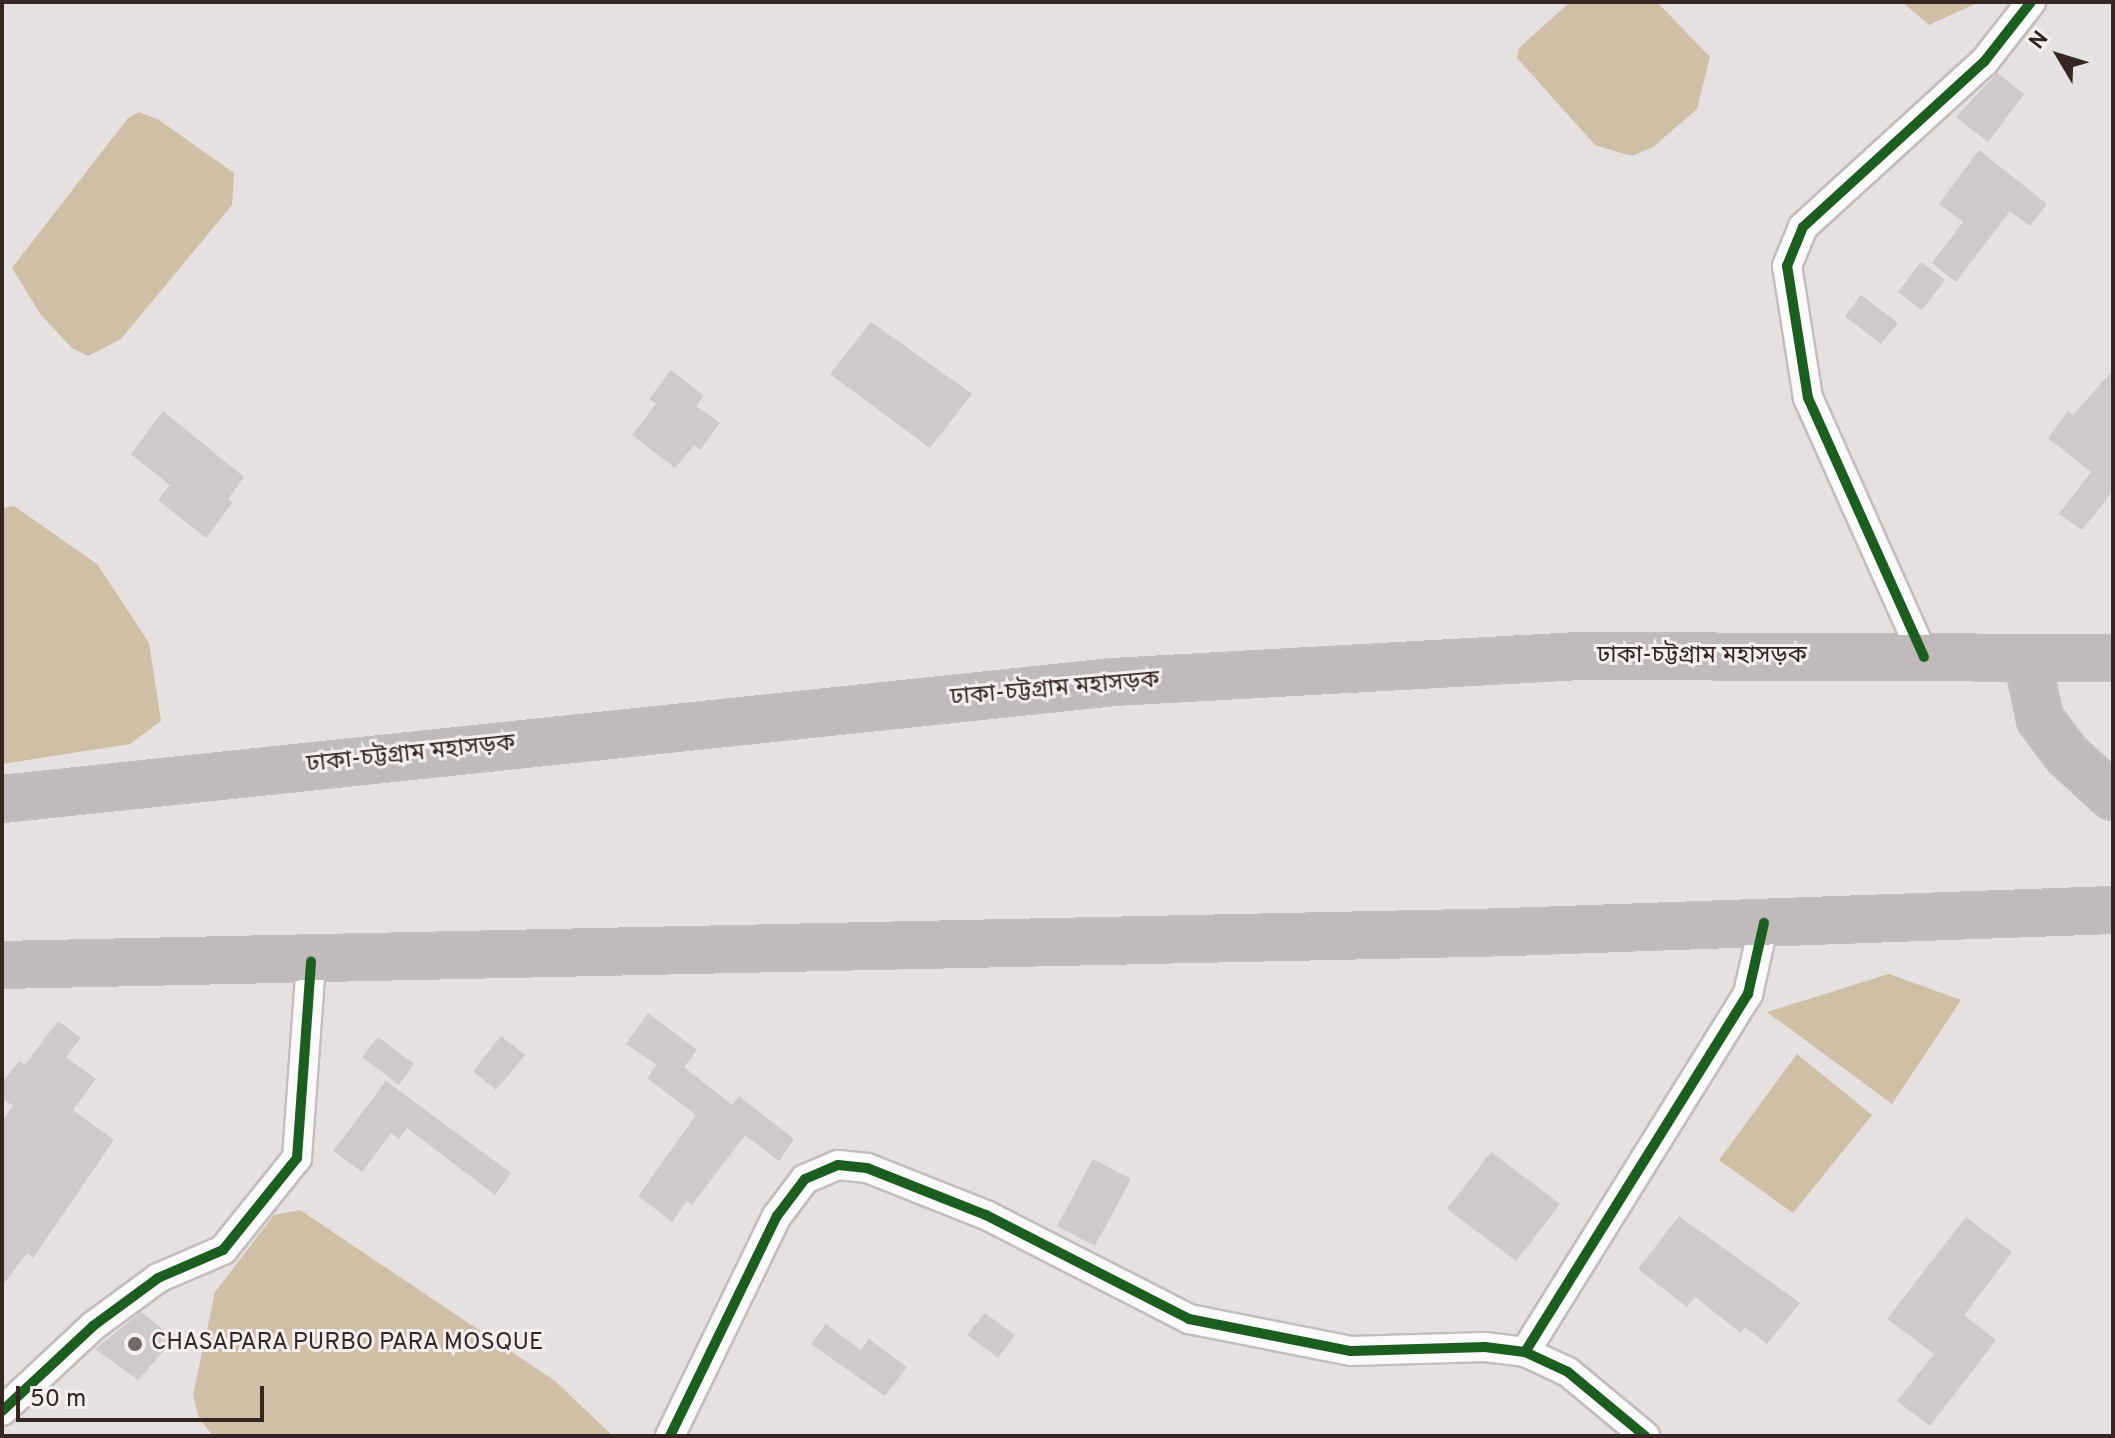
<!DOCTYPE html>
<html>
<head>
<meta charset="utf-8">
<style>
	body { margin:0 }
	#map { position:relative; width:2115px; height:1438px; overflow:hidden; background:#e6e1e1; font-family:Overpass,"Noto Sans Bengali",sans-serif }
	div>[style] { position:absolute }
	.water>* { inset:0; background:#d0bfa7 }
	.building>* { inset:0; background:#cfcaca }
	.roads { filter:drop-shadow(2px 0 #c3bdbc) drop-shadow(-2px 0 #c3bdbc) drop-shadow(0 2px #c3bdbc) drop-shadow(0 -2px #c3bdbc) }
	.street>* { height:28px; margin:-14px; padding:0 14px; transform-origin:14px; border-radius:14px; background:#fbfafa }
	.highway>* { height:44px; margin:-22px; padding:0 22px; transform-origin:22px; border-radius:22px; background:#c0bbba }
	.cycleway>* { height:10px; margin:-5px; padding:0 5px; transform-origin:5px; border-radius:5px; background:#1b5e20 }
	.dots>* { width:22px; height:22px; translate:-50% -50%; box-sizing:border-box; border:4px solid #f6eff0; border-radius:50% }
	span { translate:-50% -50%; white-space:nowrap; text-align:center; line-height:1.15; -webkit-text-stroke:6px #f6eff0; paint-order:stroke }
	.street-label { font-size:24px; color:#362623 }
	.poi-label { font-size:24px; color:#362623 }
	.left { translate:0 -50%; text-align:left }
	.frame { position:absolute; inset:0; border:4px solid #362623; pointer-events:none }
	.north { position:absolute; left:2019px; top:16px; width:80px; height:80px; -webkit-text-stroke:6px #f6eff0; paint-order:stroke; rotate:308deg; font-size:22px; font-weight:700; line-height:32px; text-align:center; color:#362623 }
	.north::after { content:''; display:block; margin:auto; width:28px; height:36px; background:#362623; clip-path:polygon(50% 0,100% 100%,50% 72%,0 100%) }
	.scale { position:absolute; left:16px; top:1386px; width:248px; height:36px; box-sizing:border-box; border:4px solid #362623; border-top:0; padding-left:10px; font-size:24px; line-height:28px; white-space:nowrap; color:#362623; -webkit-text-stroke:6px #f6eff0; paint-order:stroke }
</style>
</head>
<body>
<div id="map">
	<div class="water">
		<div style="clip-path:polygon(1570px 2px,1657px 2px,1710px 57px,1697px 109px,1653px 147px,1632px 156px,1595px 145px,1517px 58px,1519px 48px)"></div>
		<div style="clip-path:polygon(1902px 2px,1979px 2px,1929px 25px)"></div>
		<div style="clip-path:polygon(139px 112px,159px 120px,234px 173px,232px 205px,121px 339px,88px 356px,72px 348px,41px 315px,12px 268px,128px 118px)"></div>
		<div style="clip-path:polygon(14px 506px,97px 564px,149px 643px,161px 721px,130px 744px,2px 764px,2px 508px)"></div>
		<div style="clip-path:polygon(1889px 974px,1961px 1000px,1892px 1104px,1767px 1012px)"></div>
		<div style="clip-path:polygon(1797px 1054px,1872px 1115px,1793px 1213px,1719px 1160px)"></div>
		<div style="clip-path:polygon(300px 1210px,555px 1381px,613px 1436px,213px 1436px,199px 1418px,193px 1395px,215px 1292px,274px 1215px)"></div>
	</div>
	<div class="building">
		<div style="clip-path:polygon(1997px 73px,2024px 94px,1988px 142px,1956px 117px)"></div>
		<div style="clip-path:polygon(1979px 150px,2047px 204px,2030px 226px,2010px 211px,1956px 282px,1932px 263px,1963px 222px,1939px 204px)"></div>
		<div style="clip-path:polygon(1921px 262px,1945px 280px,1922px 310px,1898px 292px)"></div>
		<div style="clip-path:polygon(1861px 295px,1898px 323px,1881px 344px,1845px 316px)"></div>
		<div style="clip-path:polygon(871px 322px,972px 394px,930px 448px,830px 374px)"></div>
		<div style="clip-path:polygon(671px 370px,704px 396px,696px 406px,720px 423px,700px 450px,694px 445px,675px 468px,632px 435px,656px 404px,649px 399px)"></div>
		<div style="clip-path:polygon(2113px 370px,2113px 491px,2082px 530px,2059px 514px,2091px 472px,2048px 438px,2068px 411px,2073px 415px)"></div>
		<div style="clip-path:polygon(163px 411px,244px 477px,228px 499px,233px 502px,206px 538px,158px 500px,170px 485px,131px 454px)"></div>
		<div style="clip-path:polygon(648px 1013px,697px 1050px,684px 1067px,732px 1105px,739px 1096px,794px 1139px,779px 1161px,745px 1135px,692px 1205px,687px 1201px,672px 1222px,638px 1196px,696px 1115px,647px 1078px,657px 1065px,626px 1044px)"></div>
		<div style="clip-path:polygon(58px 1021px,81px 1038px,66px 1057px,96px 1079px,73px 1110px,114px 1140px,33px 1258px,27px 1253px,2px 1286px,2px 1121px,13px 1106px,2px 1098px,2px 1083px,19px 1061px,25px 1065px)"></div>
		<div style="clip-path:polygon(501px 1036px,525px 1055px,496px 1090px,473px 1071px)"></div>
		<div style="clip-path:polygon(378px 1037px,414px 1064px,399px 1085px,362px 1057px)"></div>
		<div style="clip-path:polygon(386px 1081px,511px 1173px,495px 1195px,407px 1128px,399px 1139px,391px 1133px,362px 1172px,333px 1151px)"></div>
		<div style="clip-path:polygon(1491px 1152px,1560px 1204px,1516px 1261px,1447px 1209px)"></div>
		<div style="clip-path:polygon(1093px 1159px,1131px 1179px,1095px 1246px,1057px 1226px)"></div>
		<div style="clip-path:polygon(1679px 1216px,1800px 1303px,1767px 1344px,1745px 1327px,1741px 1333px,1695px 1297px,1687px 1307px,1638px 1269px)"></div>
		<div style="clip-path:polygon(1966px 1217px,2012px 1252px,1964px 1315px,1996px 1340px,1930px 1426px,1897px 1401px,1934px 1354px,1887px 1319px)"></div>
		<div style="clip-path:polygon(141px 1312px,175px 1338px,138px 1380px,95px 1349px)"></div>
		<div style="clip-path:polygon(985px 1313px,1015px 1335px,998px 1358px,967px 1335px)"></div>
		<div style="clip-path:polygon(826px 1324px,861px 1350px,869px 1339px,907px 1367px,885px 1396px,811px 1344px)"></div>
	</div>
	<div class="roads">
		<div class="street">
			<div style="left:1924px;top:657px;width:284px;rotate:-114.1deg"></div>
			<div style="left:1808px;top:398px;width:134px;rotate:-99deg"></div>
			<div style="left:1787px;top:266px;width:42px;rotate:-67.7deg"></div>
			<div style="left:1803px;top:227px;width:245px;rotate:-42.4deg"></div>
			<div style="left:1984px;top:62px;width:76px;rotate:-51.9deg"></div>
			<div style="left:1525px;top:1352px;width:422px;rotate:-58.1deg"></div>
			<div style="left:1748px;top:994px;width:73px;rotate:-77.3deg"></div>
			<div style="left:2px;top:1411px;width:125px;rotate:-43deg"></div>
			<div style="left:93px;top:1326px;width:81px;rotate:-36.4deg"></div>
			<div style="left:158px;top:1278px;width:71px;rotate:-23.3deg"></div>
			<div style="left:223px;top:1250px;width:118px;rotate:-51.2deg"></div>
			<div style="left:297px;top:1158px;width:197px;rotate:-85.9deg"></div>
			<div style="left:670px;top:1436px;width:245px;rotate:-64.1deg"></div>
			<div style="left:777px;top:1216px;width:46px;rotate:-52.9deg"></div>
			<div style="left:805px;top:1179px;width:36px;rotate:-23deg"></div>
			<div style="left:838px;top:1165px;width:29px;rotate:6deg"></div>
			<div style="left:867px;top:1168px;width:128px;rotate:21.6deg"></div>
			<div style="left:986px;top:1215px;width:228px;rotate:27.1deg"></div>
			<div style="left:1189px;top:1319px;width:165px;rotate:11.2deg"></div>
			<div style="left:1351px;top:1351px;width:134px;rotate:-1.7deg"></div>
			<div style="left:1485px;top:1347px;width:40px;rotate:7.1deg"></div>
			<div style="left:1525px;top:1352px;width:47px;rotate:24.9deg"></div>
			<div style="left:1568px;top:1372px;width:100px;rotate:39.7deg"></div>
		</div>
		<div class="highway">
			<div style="left:2027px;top:658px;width:62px;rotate:78deg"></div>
			<div style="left:2040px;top:719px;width:45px;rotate:53.1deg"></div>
			<div style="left:2067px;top:755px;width:62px;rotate:42.4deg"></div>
			<div style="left:2px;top:799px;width:1118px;rotate:-6.01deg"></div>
			<div style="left:1114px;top:682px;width:470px;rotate:-3.2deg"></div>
			<div style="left:1583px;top:656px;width:530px;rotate:0.22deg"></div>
			<div style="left:2px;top:965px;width:1508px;rotate:-1.25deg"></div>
			<div style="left:1510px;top:932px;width:603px;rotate:-2.09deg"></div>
		</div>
	</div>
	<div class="cycleway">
		<div style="left:1924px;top:657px;width:284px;rotate:-114.1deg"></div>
		<div style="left:1808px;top:398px;width:134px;rotate:-99deg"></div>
		<div style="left:1787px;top:266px;width:42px;rotate:-67.7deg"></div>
		<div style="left:1803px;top:227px;width:245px;rotate:-42.4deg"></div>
		<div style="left:1984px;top:62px;width:76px;rotate:-51.9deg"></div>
		<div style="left:1525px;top:1352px;width:422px;rotate:-58.1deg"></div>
		<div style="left:1748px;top:994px;width:73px;rotate:-77.3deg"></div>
		<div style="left:2px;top:1411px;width:125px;rotate:-43deg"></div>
		<div style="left:93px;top:1326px;width:81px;rotate:-36.4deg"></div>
		<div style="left:158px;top:1278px;width:71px;rotate:-23.3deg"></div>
		<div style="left:223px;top:1250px;width:118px;rotate:-51.2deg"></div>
		<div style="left:297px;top:1158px;width:197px;rotate:-85.9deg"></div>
		<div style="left:670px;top:1436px;width:245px;rotate:-64.1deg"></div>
		<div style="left:777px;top:1216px;width:46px;rotate:-52.9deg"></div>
		<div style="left:805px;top:1179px;width:36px;rotate:-23deg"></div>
		<div style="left:838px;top:1165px;width:29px;rotate:6deg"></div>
		<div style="left:867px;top:1168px;width:128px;rotate:21.6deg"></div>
		<div style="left:986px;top:1215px;width:228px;rotate:27.1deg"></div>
		<div style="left:1189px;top:1319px;width:165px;rotate:11.2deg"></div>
		<div style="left:1351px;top:1351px;width:134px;rotate:-1.7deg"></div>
		<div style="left:1485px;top:1347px;width:40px;rotate:7.1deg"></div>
		<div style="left:1525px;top:1352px;width:47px;rotate:24.9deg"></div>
		<div style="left:1568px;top:1372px;width:100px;rotate:39.7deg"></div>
	</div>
	<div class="dots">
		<div style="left:135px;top:1344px;background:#746766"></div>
	</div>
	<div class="street-label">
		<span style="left:1702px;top:657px">ঢাকা-চট্টগ্রাম মহাসড়ক</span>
		<span style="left:1055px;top:690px;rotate:-5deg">ঢাকা-চট্টগ্রাম মহাসড়ক</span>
		<span style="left:411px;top:755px;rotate:-6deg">ঢাকা-চট্টগ্রাম মহাসড়ক</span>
	</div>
	<div class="poi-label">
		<span class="left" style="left:151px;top:1344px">CHASAPARA PURBO PARA MOSQUE</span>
	</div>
	<div class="frame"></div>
	<div class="north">N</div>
	<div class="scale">50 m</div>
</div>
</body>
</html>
